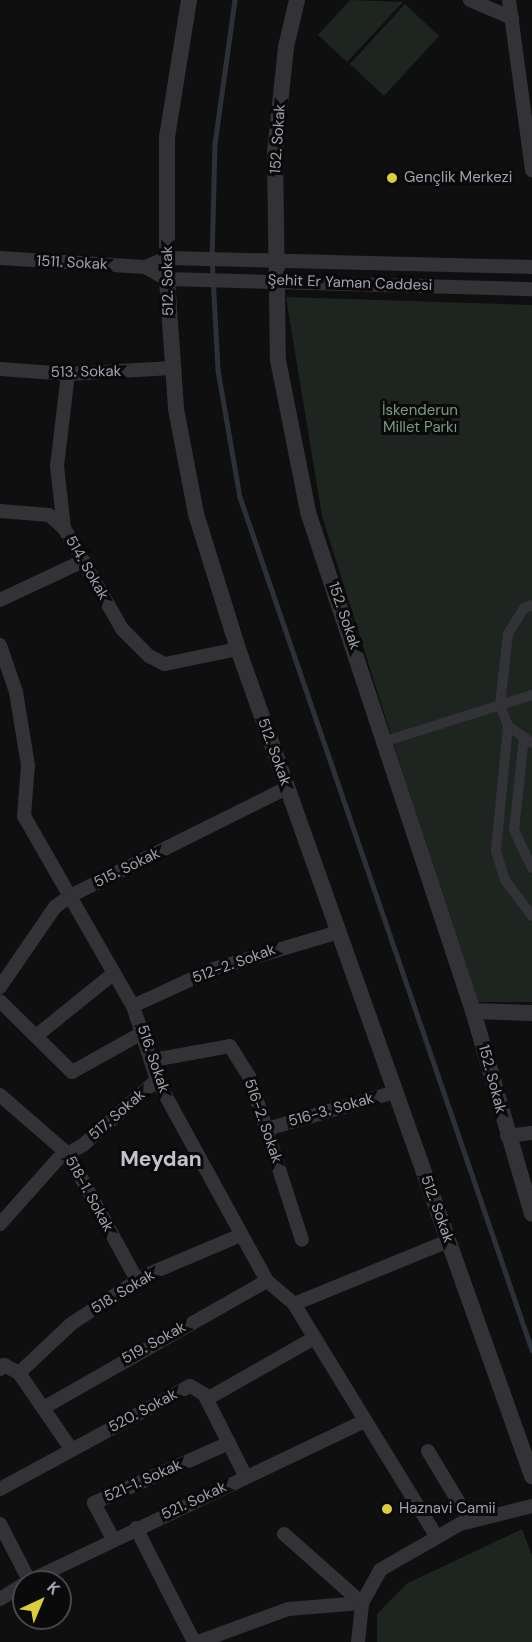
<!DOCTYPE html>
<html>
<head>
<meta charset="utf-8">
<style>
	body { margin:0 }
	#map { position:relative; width:532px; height:1642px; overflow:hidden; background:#0f0f10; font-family:"DM Sans",sans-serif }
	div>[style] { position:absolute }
	.green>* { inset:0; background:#1e2420 }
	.stream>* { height:4.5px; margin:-2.25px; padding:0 2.25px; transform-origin:2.25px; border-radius:2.25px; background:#2c3039 }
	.pedestrian>* { height:10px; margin:-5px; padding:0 5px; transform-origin:5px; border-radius:5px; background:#333236 }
	.minor>* { height:14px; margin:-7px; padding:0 7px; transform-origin:7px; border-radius:7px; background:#333236 }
	.tertiary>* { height:16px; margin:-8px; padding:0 8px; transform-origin:8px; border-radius:8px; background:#333236 }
	.dots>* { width:16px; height:16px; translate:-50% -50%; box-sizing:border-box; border:3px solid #0a0a0b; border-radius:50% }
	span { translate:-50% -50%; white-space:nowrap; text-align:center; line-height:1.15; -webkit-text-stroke:6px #0a0a0b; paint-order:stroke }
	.street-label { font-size:15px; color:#a1a2af }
	.poi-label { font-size:15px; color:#a1a2af }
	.left { translate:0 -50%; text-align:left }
	.park-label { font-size:15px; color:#7a9983 }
	.district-label { font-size:21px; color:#c2c2cc; font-weight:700 }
	.north { position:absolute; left:12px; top:1570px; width:60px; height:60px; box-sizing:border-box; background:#0a0a0b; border:2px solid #46474d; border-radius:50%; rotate:44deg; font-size:16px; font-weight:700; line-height:24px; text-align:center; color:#a1a2af }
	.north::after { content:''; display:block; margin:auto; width:21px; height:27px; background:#dcce3b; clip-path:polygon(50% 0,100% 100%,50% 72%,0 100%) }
</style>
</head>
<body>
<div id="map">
	<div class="green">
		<div style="clip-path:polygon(350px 0,403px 2px,347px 62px,318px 35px)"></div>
		<div style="clip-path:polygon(405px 4px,439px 36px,384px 96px,350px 64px)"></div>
		<div style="clip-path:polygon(286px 297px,532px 305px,532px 1002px,475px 1002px,322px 516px)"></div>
		<div style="clip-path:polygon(522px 1529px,532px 1555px,532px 1642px,377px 1642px,377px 1614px,408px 1583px)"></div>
	</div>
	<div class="stream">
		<div style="left:235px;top:0;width:146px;rotate:97.9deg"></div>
		<div style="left:215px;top:145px;width:113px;rotate:91.5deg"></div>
		<div style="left:212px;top:258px;width:112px;rotate:86.9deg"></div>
		<div style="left:218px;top:370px;width:129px;rotate:80.2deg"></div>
		<div style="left:240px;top:497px;width:902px;rotate:71.1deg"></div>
	</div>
	<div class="pedestrian">
		<div style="left:532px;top:605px;width:9px;rotate:159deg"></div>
		<div style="left:524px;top:608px;width:31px;rotate:122deg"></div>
		<div style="left:508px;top:634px;width:71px;rotate:96.4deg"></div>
		<div style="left:500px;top:705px;width:22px;rotate:69deg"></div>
		<div style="left:508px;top:726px;width:29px;rotate:35deg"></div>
		<div style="left:508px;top:726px;width:126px;rotate:95.5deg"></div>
		<div style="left:496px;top:851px;width:30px;rotate:73deg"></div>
		<div style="left:505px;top:880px;width:45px;rotate:53.1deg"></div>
		<div style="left:524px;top:737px;width:94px;rotate:96.1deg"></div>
		<div style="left:514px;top:830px;width:42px;rotate:64.7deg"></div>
		<div style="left:386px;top:741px;width:153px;rotate:-17.5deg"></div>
	</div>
	<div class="minor">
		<div style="left:470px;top:0;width:46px;rotate:23.2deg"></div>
		<div style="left:509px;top:0;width:172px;rotate:82.3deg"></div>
		<div style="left:0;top:258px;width:145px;rotate:3.6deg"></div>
		<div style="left:145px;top:267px;width:24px;rotate:-22deg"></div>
		<div style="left:167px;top:258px;width:365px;rotate:1.4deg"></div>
		<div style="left:145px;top:267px;width:25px;rotate:29deg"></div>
		<div style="left:167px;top:279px;width:365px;rotate:1.6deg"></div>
		<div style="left:0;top:369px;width:68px;rotate:4.2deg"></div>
		<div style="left:68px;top:374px;width:104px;rotate:-3.3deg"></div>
		<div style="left:68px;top:374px;width:93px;rotate:96.8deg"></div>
		<div style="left:57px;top:466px;width:62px;rotate:83.6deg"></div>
		<div style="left:64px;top:528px;width:116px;rotate:60.1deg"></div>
		<div style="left:122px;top:629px;width:38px;rotate:45deg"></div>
		<div style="left:149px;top:656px;width:18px;rotate:27deg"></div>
		<div style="left:165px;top:664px;width:75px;rotate:-11.6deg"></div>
		<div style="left:0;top:511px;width:49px;rotate:4.7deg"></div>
		<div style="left:49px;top:515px;width:20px;rotate:41deg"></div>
		<div style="left:0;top:600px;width:92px;rotate:-25.2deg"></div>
		<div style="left:0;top:645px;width:50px;rotate:71.2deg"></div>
		<div style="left:16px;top:692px;width:74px;rotate:80.7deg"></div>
		<div style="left:28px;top:765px;width:51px;rotate:94.5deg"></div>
		<div style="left:24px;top:816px;width:219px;rotate:60.2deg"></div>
		<div style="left:133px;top:1006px;width:78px;rotate:72deg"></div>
		<div style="left:157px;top:1080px;width:229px;rotate:61.3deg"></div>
		<div style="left:267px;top:1281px;width:35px;rotate:40deg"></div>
		<div style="left:294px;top:1304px;width:273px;rotate:58.5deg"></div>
		<div style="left:0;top:987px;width:97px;rotate:-55.5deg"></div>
		<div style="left:55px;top:907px;width:19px;rotate:-36deg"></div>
		<div style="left:70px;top:896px;width:242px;rotate:-26.5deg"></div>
		<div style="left:0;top:1001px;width:101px;rotate:44.6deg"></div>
		<div style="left:72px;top:1072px;width:82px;rotate:-29.1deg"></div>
		<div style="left:133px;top:1006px;width:89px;rotate:-24.6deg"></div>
		<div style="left:214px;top:969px;width:130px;rotate:-16.5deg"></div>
		<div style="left:36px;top:1036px;width:100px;rotate:-38.9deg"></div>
		<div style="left:153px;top:1060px;width:78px;rotate:-10.3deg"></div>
		<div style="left:230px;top:1046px;width:36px;rotate:58deg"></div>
		<div style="left:249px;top:1076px;width:172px;rotate:72.1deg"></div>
		<div style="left:0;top:1095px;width:90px;rotate:40.9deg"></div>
		<div style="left:68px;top:1154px;width:144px;rotate:61.3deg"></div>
		<div style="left:267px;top:1129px;width:133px;rotate:-16.1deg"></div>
		<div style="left:507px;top:1136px;width:25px;rotate:-7deg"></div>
		<div style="left:0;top:1224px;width:87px;rotate:-48.3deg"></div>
		<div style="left:58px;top:1159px;width:29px;rotate:-29deg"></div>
		<div style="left:83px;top:1145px;width:98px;rotate:-41.3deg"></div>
		<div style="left:294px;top:1304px;width:166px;rotate:-22.2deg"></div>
		<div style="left:0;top:1369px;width:6px;rotate:-45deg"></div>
		<div style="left:4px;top:1365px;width:17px;rotate:28deg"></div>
		<div style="left:19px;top:1373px;width:92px;rotate:55.6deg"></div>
		<div style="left:19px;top:1373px;width:71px;rotate:-43.3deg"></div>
		<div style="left:71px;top:1324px;width:87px;rotate:-33.3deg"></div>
		<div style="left:144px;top:1276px;width:105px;rotate:-22.9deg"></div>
		<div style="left:207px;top:1399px;width:123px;rotate:-29.7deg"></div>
		<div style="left:43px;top:1408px;width:257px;rotate:-29.6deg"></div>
		<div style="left:428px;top:1451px;width:82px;rotate:59deg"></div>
		<div style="left:0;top:1489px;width:216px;rotate:-28.5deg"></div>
		<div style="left:190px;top:1386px;width:16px;rotate:30deg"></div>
		<div style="left:204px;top:1394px;width:93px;rotate:63.2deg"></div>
		<div style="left:0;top:1524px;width:63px;rotate:62.6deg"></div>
		<div style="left:136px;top:1528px;width:128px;rotate:63deg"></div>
		<div style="left:284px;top:1534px;width:104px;rotate:41.5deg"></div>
		<div style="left:113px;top:1539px;width:41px;rotate:-117.8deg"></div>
		<div style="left:94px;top:1503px;width:148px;rotate:-24deg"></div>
		<div style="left:27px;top:1582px;width:372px;rotate:-25.5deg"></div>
		<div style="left:0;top:1599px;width:28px;rotate:-32deg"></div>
		<div style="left:198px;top:1642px;width:96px;rotate:-20.1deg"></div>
		<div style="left:288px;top:1609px;width:74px;rotate:-4.6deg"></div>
		<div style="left:358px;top:1642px;width:39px;rotate:-84deg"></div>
		<div style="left:362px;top:1603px;width:38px;rotate:-61deg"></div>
		<div style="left:380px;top:1570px;width:92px;rotate:-29.9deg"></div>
		<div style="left:460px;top:1524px;width:74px;rotate:-14deg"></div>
	</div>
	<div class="tertiary">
		<div style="left:189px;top:0;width:140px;rotate:99.1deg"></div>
		<div style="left:167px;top:138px;width:141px;rotate:90deg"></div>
		<div style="left:167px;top:279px;width:130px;rotate:86deg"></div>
		<div style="left:176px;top:409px;width:107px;rotate:79.2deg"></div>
		<div style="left:196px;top:514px;width:141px;rotate:72.7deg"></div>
		<div style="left:238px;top:649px;width:878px;rotate:70.43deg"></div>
		<div style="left:297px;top:0;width:48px;rotate:103.2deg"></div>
		<div style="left:286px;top:47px;width:106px;rotate:96deg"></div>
		<div style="left:275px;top:152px;width:208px;rotate:89.2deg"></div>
		<div style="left:278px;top:360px;width:155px;rotate:78.8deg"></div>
		<div style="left:308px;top:512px;width:526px;rotate:71.7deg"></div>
		<div style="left:473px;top:1011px;width:211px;rotate:73.8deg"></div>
		<div style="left:473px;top:1011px;width:59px;rotate:1.9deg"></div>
	</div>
	<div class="dots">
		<div style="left:392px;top:178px;background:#dcce3b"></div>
		<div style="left:387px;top:1509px;background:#dcce3b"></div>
	</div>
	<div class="street-label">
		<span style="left:278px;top:139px;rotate:-86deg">152. Sokak</span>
		<span style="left:72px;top:263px;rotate:3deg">1511. Sokak</span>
		<span style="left:168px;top:281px;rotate:-91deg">512. Sokak</span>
		<span style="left:350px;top:283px;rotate:2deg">Şehit Er Yaman Caddesi</span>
		<span style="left:86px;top:372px;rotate:-1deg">513. Sokak</span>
		<span style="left:87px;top:568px;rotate:60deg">514. Sokak</span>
		<span style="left:344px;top:616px;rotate:71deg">152. Sokak</span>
		<span style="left:274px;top:752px;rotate:70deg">512. Sokak</span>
		<span style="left:127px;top:868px;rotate:-26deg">515. Sokak</span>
		<span style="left:234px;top:964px;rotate:-20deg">512-2. Sokak</span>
		<span style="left:153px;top:1059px;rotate:71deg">516. Sokak</span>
		<span style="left:492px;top:1079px;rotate:75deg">152. Sokak</span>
		<span style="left:331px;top:1110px;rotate:-16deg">516-3. Sokak</span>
		<span style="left:117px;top:1115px;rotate:-41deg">517. Sokak</span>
		<span style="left:263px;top:1121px;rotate:71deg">516-2. Sokak</span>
		<span style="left:89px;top:1194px;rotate:61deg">518-1. Sokak</span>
		<span style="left:437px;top:1209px;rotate:70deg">512. Sokak</span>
		<span style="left:123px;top:1292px;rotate:-31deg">518. Sokak</span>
		<span style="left:154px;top:1343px;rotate:-29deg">519. Sokak</span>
		<span style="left:143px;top:1411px;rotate:-28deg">520. Sokak</span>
		<span style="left:143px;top:1481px;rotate:-24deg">521-1. Sokak</span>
		<span style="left:194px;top:1501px;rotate:-25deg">521. Sokak</span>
	</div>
	<div class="poi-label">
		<span class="left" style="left:404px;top:178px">Gençlik Merkezi</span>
		<span class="left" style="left:399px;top:1509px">Haznavi Camii</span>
	</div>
	<div class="park-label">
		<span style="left:420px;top:419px">İskenderun<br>Millet Parkı</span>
	</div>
	<div class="district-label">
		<span style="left:161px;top:1159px">Meydan</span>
	</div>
	<div class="north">K</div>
</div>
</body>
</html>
